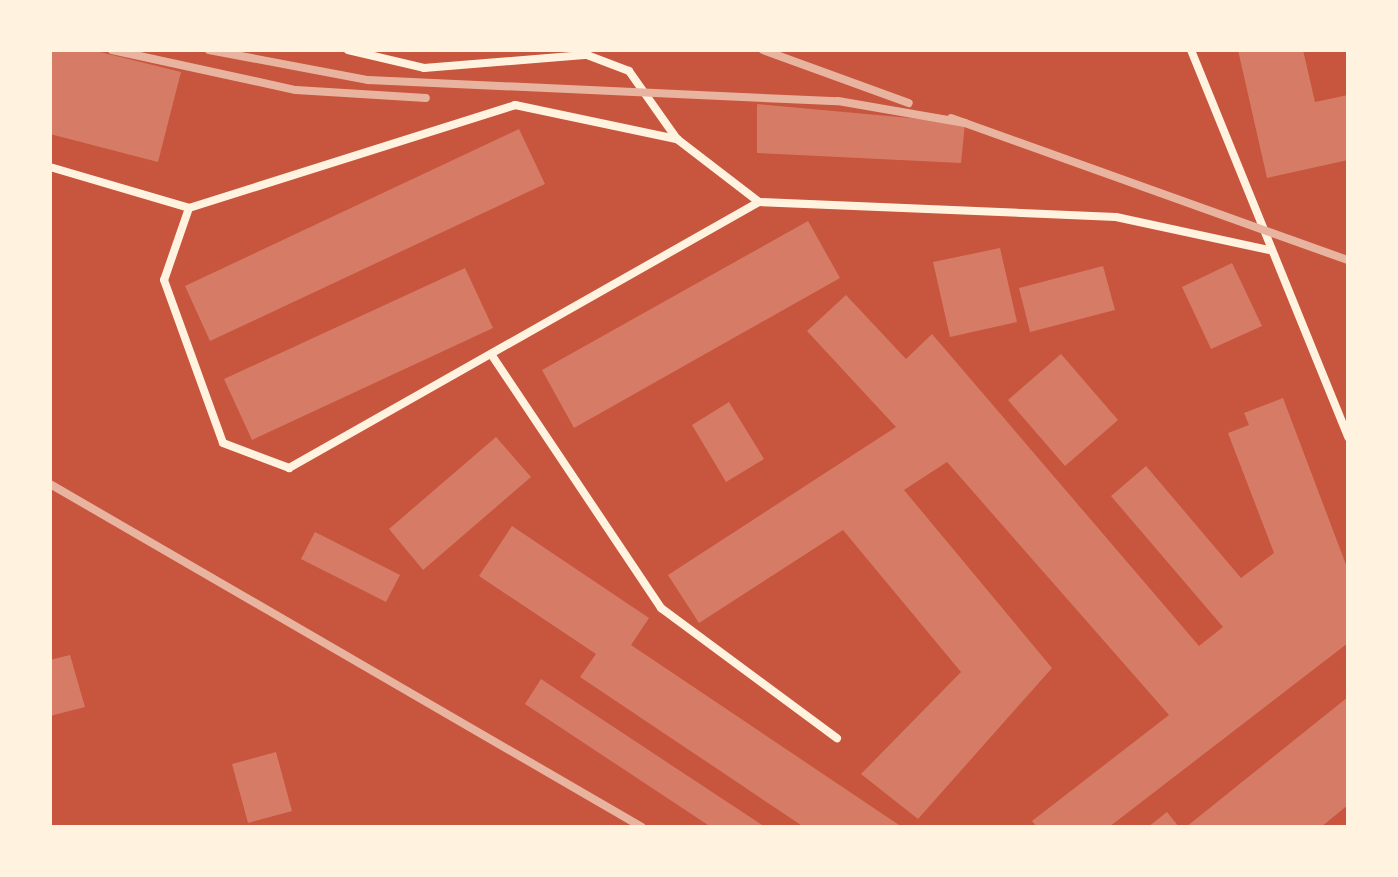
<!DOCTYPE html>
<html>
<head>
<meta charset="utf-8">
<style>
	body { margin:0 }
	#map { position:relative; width:1398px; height:877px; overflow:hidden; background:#c8553d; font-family:Commissioner,sans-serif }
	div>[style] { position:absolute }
	.building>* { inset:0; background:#d67c66 }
	.service>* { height:8px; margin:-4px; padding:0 4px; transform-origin:4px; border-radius:4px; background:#fff3e0 }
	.rail>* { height:8px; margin:-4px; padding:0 4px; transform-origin:4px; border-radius:4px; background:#e9b49f }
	span { translate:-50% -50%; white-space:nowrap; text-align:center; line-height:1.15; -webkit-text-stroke:9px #fff3e0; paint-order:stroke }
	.frame { position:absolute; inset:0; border:52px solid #fff3e0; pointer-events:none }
</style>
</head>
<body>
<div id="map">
	<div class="building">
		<div style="clip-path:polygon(50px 50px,92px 50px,181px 72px,158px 162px,50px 134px)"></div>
		<div style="clip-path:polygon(1238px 50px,1303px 50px,1315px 102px,1348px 95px,1348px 160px,1267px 178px)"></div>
		<div style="clip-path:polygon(757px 104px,965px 123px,961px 163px,757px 153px)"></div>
		<div style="clip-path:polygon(519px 129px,545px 184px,210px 341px,185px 286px)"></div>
		<div style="clip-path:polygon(808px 221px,840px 278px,574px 428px,542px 370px)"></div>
		<div style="clip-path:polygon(1000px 248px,1017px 322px,950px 337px,933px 262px)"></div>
		<div style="clip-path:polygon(1232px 263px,1262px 326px,1211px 349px,1182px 287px)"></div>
		<div style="clip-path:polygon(1103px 266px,1115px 310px,1030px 332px,1019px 288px)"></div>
		<div style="clip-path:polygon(465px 268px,493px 328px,252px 440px,224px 379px)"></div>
		<div style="clip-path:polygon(846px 295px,906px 359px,932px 334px,1199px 646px,1223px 627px,1111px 496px,1146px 466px,1241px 578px,1274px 553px,1228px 433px,1249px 425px,1244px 413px,1283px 398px,1348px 570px,1348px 643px,1109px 827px,1037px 827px,1032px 821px,1169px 715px,947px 462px,904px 490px,1052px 668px,918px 819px,861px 774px,961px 672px,843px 530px,699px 623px,668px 575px,896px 427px,807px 331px)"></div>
		<div style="clip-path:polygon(1061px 354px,1118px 420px,1065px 466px,1008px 400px)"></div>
		<div style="clip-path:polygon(729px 402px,764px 459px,726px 482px,692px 425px)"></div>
		<div style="clip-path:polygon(496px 437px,531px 477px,423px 570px,389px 529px)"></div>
		<div style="clip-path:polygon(512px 526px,649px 618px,631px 645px,902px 827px,804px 827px,580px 677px,596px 654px,479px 576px)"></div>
		<div style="clip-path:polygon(315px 532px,400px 575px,386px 602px,301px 559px)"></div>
		<div style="clip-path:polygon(70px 655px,85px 707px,50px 716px,50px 660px)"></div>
		<div style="clip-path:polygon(541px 679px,765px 827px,711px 827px,525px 704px)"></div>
		<div style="clip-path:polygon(1348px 697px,1348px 805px,1321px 827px,1186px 827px)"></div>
		<div style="clip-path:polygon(276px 752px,292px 811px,248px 823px,232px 764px)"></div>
		<div style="clip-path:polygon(1167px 812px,1179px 827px,1148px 827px)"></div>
	</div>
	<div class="service">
		<div style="left:348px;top:50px;width:78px;rotate:13.3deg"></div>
		<div style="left:424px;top:68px;width:164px;rotate:-4.6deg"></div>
		<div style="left:587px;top:55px;width:45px;rotate:20.9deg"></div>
		<div style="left:629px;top:71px;width:83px;rotate:54.8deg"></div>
		<div style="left:677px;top:139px;width:103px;rotate:37.5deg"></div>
		<div style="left:1191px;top:50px;width:418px;rotate:67.9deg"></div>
		<div style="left:50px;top:167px;width:145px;rotate:16.4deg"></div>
		<div style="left:189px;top:208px;width:342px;rotate:-17.5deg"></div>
		<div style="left:515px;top:105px;width:166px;rotate:11.9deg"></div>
		<div style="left:189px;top:208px;width:76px;rotate:109.1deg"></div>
		<div style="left:164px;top:280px;width:173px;rotate:70.1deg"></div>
		<div style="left:223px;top:443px;width:71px;rotate:20.7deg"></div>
		<div style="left:289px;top:468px;width:540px;rotate:-29.51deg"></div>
		<div style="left:759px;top:202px;width:357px;rotate:2.4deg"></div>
		<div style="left:1116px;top:217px;width:157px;rotate:12.2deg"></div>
		<div style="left:491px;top:354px;width:306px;rotate:56.2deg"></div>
		<div style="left:661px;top:608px;width:219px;rotate:36.5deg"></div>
	</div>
	<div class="rail">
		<div style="left:112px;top:50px;width:188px;rotate:12.3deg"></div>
		<div style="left:296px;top:90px;width:130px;rotate:3.5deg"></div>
		<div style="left:209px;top:50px;width:162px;rotate:10.7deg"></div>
		<div style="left:368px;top:80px;width:470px;rotate:2.6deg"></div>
		<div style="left:838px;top:101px;width:129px;rotate:9.8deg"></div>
		<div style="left:763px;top:50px;width:155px;rotate:20deg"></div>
		<div style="left:951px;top:118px;width:422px;rotate:19.7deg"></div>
		<div style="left:50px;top:484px;width:684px;rotate:30.09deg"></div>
	</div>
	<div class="frame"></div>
</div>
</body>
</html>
